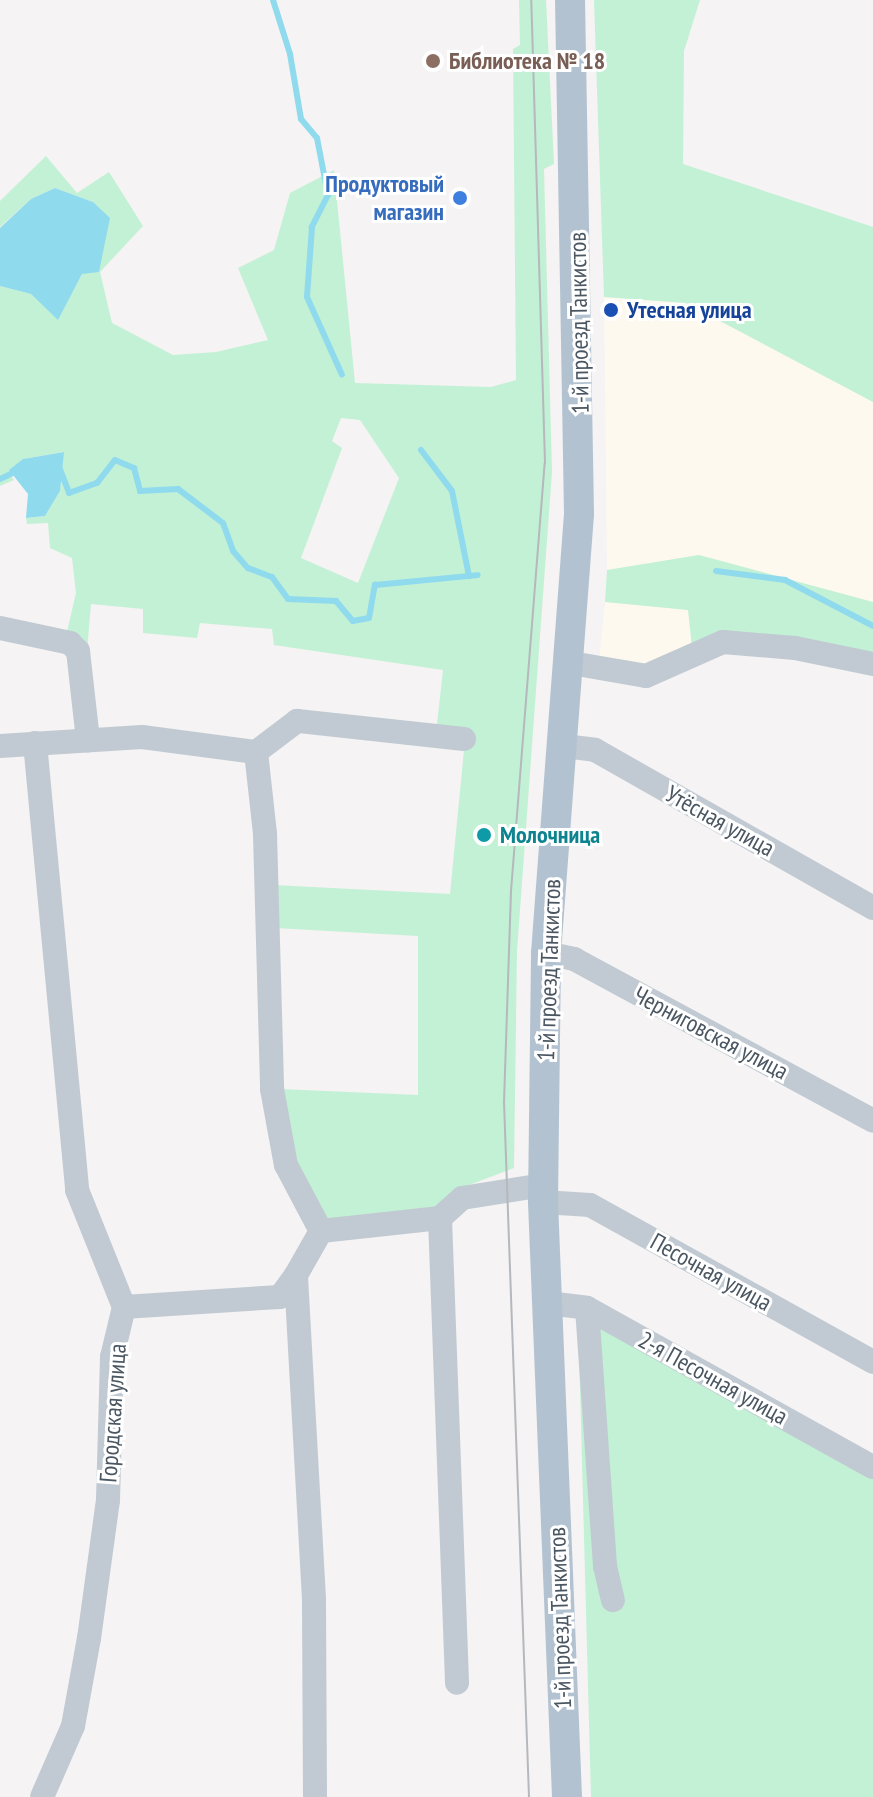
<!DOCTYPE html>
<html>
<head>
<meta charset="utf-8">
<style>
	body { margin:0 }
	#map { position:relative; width:873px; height:1797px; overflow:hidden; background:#f5f3f3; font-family:"PT Sans Narrow",sans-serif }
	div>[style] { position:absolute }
	.commercial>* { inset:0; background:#fdf9ef }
	.green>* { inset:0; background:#c3f1d5 }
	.water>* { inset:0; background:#90daee }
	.stream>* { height:6px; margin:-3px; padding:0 3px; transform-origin:3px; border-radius:3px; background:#90daee }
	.minor>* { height:24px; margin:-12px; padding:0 12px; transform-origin:12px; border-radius:12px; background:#c1cad2 }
	.major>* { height:30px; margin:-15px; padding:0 15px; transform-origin:15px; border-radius:15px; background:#b3c2d1 }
	.tram>* { height:2px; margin:-1px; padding:0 1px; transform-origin:1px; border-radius:1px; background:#b5b8bd }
	.dots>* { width:22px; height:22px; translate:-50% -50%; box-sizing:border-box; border:4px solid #fff; border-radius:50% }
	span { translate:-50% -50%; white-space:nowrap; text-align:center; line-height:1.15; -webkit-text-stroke:6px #fff; paint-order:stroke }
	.education-label { font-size:24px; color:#785e54; font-weight:700 }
	.left { translate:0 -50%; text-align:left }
	.shop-label { font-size:24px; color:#366cbe; font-weight:700 }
	.right { translate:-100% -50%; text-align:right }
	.transit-label { font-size:24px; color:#164399; font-weight:700 }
	.street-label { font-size:24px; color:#4a5661 }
	.culture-label { font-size:24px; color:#0d838f; font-weight:700 }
</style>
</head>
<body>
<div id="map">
	<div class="commercial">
		<div style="clip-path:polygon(604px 297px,686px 303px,873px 402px,873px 602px,699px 555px,607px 570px)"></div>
		<div style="clip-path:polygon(605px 602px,688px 610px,692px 647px,647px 673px,599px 660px)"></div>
	</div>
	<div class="green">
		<div style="clip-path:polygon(evenodd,519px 0,546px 0,554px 164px,544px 169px,552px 472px,517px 951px,514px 1168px,456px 1190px,451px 1202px,417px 1214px,343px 1228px,310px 1213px,280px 1089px,418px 1095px,418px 936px,275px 928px,273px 885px,450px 894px,464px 750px,437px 724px,443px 670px,274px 645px,272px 629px,200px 623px,197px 638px,143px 633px,143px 609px,91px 604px,87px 651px,66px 636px,76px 593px,72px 558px,50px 548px,48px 523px,27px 524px,26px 518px,45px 516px,60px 491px,63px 452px,23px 459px,10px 474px,14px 480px,0 486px,0 286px,31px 294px,58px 319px,82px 274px,93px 202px,55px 188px,31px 199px,0 227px,0 201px,46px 156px,77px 193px,109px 172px,143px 226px,100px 272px,112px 323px,173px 355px,216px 352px,268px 340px,238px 268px,274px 250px,290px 193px,334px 170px,355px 383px,491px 387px,516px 380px,513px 49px,520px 45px,519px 0,341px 418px,360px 420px,399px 478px,358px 583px,301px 558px,342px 448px,332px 441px,341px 418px)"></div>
		<div style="clip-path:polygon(594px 0,700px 0,684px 51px,683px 164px,873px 227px,873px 402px,686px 303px,604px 297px)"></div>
		<div style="clip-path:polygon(699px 555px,873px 602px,873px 653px,692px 647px,688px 610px,605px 602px,607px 570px)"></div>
		<div style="clip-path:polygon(578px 1313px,873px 1473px,873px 1797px,591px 1797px)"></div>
	</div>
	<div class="water">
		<div style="clip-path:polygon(55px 188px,93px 202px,110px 218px,99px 272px,82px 274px,58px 320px,31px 294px,0 286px,0 228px,31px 199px)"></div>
		<div style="clip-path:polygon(64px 452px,60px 491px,45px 516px,26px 518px,28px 494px,9px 470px,23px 459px)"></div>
	</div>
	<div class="stream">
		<div style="left:273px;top:0;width:57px;rotate:72.5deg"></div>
		<div style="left:290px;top:54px;width:66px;rotate:80.4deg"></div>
		<div style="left:301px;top:119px;width:25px;rotate:50deg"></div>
		<div style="left:317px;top:138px;width:58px;rotate:79.1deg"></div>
		<div style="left:328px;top:195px;width:36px;rotate:117deg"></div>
		<div style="left:312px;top:227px;width:70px;rotate:94.1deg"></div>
		<div style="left:307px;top:297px;width:85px;rotate:65.8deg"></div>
		<div style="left:421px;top:450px;width:51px;rotate:52.9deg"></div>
		<div style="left:452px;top:491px;width:87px;rotate:78.7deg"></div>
		<div style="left:58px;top:464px;width:31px;rotate:69deg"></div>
		<div style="left:69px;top:493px;width:30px;rotate:-20deg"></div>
		<div style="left:97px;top:483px;width:29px;rotate:-52deg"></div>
		<div style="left:115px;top:460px;width:21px;rotate:23deg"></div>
		<div style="left:134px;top:468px;width:24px;rotate:75deg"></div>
		<div style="left:140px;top:491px;width:38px;rotate:-3deg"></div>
		<div style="left:178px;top:489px;width:56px;rotate:37.1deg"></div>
		<div style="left:223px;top:523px;width:30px;rotate:70deg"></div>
		<div style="left:233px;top:551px;width:23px;rotate:49deg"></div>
		<div style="left:248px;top:568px;width:26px;rotate:21deg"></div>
		<div style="left:272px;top:577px;width:27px;rotate:54deg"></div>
		<div style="left:288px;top:599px;width:48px;rotate:2.4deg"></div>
		<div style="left:336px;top:601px;width:26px;rotate:50deg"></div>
		<div style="left:353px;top:621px;width:16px;rotate:-11deg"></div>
		<div style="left:369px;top:618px;width:34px;rotate:-80deg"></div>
		<div style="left:375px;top:585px;width:103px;rotate:-5.5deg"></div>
		<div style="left:0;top:479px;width:17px;rotate:-25deg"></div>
		<div style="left:716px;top:571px;width:70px;rotate:7.4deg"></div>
		<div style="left:785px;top:580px;width:99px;rotate:27.6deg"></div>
	</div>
	<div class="minor">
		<div style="left:0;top:628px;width:72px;rotate:12.1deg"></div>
		<div style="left:70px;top:643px;width:11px;rotate:45deg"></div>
		<div style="left:78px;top:651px;width:90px;rotate:83.6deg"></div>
		<div style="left:571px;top:663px;width:76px;rotate:9.8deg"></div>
		<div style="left:646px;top:676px;width:84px;rotate:-23.8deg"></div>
		<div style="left:723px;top:642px;width:72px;rotate:4.8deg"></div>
		<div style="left:795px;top:648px;width:80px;rotate:11.6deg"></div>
		<div style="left:464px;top:739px;width:168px;rotate:-173.8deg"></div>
		<div style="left:297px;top:721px;width:51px;rotate:142.9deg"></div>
		<div style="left:256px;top:752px;width:82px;rotate:83.7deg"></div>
		<div style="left:265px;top:834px;width:255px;rotate:88.4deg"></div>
		<div style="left:272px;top:1089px;width:77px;rotate:79.6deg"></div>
		<div style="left:286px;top:1165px;width:75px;rotate:62.1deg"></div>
		<div style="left:321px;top:1231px;width:120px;rotate:-6.2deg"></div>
		<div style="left:440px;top:1218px;width:30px;rotate:-42deg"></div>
		<div style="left:462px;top:1198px;width:82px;rotate:-9.1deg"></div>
		<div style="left:35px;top:743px;width:449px;rotate:84.6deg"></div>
		<div style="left:77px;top:1190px;width:126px;rotate:68.1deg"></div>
		<div style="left:124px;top:1307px;width:51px;rotate:103.5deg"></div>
		<div style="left:112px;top:1357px;width:143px;rotate:91.6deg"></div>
		<div style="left:108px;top:1500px;width:139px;rotate:97.8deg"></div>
		<div style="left:89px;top:1638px;width:89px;rotate:100.3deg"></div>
		<div style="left:73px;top:1726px;width:77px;rotate:113.6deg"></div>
		<div style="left:0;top:746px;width:142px;rotate:-3.6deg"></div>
		<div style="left:142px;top:737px;width:115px;rotate:7.5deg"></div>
		<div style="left:564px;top:746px;width:31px;rotate:7deg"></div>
		<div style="left:595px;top:750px;width:320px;rotate:29.6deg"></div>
		<div style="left:546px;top:953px;width:29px;rotate:12deg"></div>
		<div style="left:574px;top:959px;width:340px;rotate:28.4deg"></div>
		<div style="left:543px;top:1202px;width:47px;rotate:3.7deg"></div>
		<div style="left:590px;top:1205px;width:324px;rotate:29deg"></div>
		<div style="left:440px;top:1218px;width:465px;rotate:87.9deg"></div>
		<div style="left:548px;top:1303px;width:39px;rotate:7deg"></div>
		<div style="left:587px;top:1308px;width:327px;rotate:29.1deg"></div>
		<div style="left:124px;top:1307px;width:156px;rotate:-3.7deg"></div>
		<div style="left:280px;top:1297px;width:27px;rotate:-54deg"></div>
		<div style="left:587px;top:1308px;width:259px;rotate:86deg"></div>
		<div style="left:605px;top:1566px;width:35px;rotate:77deg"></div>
		<div style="left:315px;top:1797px;width:198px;rotate:-90.3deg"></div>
		<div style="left:314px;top:1599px;width:324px;rotate:-93.2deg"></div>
		<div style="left:296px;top:1275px;width:51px;rotate:-60.4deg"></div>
	</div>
	<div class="major">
		<div style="left:567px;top:1797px;width:595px;rotate:-92.31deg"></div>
		<div style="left:543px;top:1202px;width:249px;rotate:-89.3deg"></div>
		<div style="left:546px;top:953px;width:440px;rotate:-85.7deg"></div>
		<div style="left:579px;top:514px;width:514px;rotate:-91deg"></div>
	</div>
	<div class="tram">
		<div style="left:529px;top:1797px;width:695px;rotate:-92.06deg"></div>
		<div style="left:504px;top:1102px;width:211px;rotate:-88.1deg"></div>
		<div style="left:511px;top:891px;width:429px;rotate:-85.5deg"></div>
		<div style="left:545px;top:463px;width:463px;rotate:-91.7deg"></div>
	</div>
	<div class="dots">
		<div style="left:433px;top:61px;background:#8d6e63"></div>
		<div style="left:460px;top:198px;background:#3f7fe0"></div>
		<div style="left:611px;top:310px;background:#1a4fb4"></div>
		<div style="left:484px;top:835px;background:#0f9aa8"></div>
	</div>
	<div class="education-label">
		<span class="left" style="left:449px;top:61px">Библиотека № 18</span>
	</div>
	<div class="shop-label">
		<span class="right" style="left:444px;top:198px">Продуктовый<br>магазин</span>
	</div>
	<div class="transit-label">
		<span class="left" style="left:627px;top:310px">Утесная улица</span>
	</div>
	<div class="street-label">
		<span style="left:579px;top:323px;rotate:-91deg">1-й проезд Танкистов</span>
		<span style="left:720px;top:821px;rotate:29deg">Утёсная улица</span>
		<span style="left:549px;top:970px;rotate:-88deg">1-й проезд Танкистов</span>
		<span style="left:711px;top:1033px;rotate:28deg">Черниговская улица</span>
		<span style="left:711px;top:1272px;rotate:29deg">Песочная улица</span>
		<span style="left:713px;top:1378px;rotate:29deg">2-я Песочная улица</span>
		<span style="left:113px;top:1413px;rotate:-86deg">Городская улица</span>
		<span style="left:560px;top:1618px;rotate:-92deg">1-й проезд Танкистов</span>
	</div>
	<div class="culture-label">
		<span class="left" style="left:500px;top:835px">Молочница</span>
	</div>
</div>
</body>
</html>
